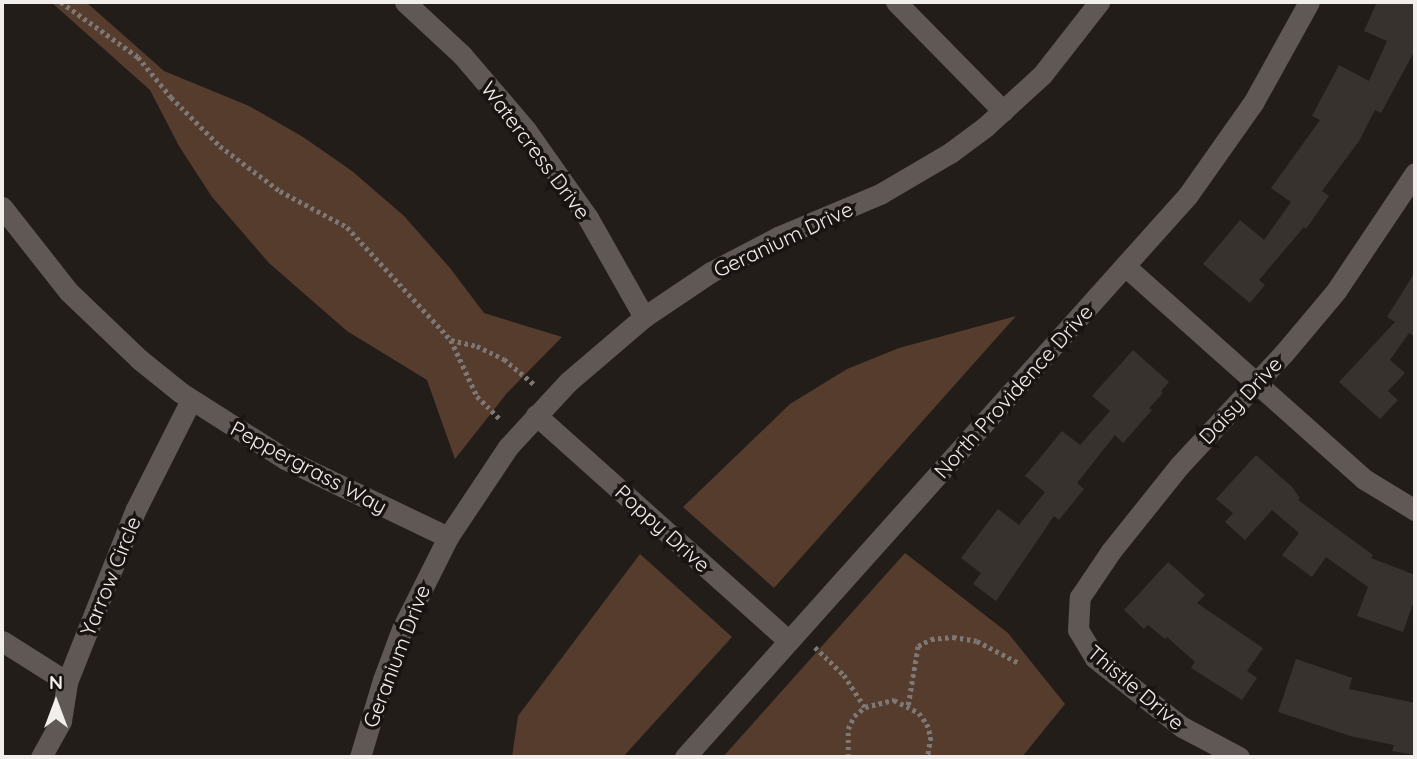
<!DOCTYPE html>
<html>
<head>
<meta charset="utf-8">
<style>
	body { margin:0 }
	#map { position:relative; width:1417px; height:759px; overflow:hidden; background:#231d1a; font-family:Quicksand,sans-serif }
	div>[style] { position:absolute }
	.green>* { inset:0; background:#563c2c }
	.building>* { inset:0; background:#38322f }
	.path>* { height:4.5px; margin-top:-2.25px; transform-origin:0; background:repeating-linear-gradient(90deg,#7d7875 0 3.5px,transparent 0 7px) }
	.street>* { height:21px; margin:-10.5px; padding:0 10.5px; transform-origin:10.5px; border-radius:10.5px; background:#5f5854 }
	span { translate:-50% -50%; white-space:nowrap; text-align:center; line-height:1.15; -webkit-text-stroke:7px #191411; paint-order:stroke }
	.street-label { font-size:21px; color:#f2eeeb }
	.frame { position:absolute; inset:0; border:4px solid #f2eeeb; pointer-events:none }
	.north { position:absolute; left:21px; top:668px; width:70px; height:70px; -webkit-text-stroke:5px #191411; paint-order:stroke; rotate:0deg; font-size:19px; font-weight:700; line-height:28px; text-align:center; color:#f2eeeb }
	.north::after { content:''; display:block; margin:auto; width:24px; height:32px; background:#f2eeeb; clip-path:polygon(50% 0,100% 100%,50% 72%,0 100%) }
</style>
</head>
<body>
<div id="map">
	<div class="green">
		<div style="clip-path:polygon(51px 2px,86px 2px,164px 71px,249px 106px,303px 137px,352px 171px,404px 216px,450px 268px,484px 313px,562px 337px,507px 393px,455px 459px,427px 380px,347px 331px,269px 263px,212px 197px,179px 146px,150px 90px)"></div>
		<div style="clip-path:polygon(1016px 316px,774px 588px,683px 507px,790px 404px,847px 369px,899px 348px)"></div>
		<div style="clip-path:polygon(905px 553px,1008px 633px,1065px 704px,1022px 757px,723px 757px)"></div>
		<div style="clip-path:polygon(640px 554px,732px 637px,623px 757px,512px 757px,518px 716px)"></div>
	</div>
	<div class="building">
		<div style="clip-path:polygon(1377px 2px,1415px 2px,1415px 50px,1381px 113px,1375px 110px,1359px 141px,1322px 191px,1329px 196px,1306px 229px,1304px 227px,1259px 280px,1265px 285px,1250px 303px,1203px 264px,1240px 220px,1264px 240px,1291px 202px,1271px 188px,1320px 120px,1312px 116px,1339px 65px,1369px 81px,1387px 41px,1364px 31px)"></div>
		<div style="clip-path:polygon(1415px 272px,1415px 337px,1409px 333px,1390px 360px,1405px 373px,1388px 391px,1398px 400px,1380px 419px,1339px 382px,1395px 322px,1387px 317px)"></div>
		<div style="clip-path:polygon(1133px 350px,1169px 382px,1161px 391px,1163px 393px,1149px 408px,1152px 410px,1123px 443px,1115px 435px,1077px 483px,1084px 489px,1059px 520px,1054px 516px,996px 601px,973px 584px,981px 573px,961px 558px,998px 509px,1019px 525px,1045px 492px,1025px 476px,1062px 431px,1080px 445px,1110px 411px,1092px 396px)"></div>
		<div style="clip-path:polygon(1256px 455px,1292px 487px,1300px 498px,1298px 500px,1373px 555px,1371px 558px,1415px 575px,1415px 598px,1403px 632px,1357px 616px,1368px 587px,1326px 557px,1312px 577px,1282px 555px,1299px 533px,1272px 510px,1245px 540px,1225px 522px,1233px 513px,1216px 499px)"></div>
		<div style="clip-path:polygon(1168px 562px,1205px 595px,1197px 603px,1263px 648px,1247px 671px,1257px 678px,1242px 700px,1191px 668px,1195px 662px,1167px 637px,1165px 639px,1148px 625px,1144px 629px,1124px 610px)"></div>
		<div style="clip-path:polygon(1296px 659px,1352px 678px,1349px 689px,1415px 703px,1415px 755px,1392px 751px,1394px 745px,1350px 736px,1278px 712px)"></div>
	</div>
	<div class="path">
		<div style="left:61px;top:2px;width:95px;rotate:35.5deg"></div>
		<div style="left:138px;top:57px;width:52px;rotate:50.5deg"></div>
		<div style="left:171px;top:97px;width:69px;rotate:45deg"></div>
		<div style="left:220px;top:146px;width:75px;rotate:36.9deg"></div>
		<div style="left:280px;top:191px;width:76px;rotate:28.2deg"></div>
		<div style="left:347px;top:227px;width:154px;rotate:47.4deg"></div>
		<div style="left:451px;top:340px;width:27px;rotate:13deg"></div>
		<div style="left:477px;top:346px;width:30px;rotate:26deg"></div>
		<div style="left:504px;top:359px;width:39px;rotate:40deg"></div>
		<div style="left:451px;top:340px;width:62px;rotate:65.1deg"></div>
		<div style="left:477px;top:396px;width:34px;rotate:45deg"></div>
		<div style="left:815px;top:647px;width:40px;rotate:44deg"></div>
		<div style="left:844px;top:675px;width:38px;rotate:57deg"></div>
		<div style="left:908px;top:705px;width:60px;rotate:-80.4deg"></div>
		<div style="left:918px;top:646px;width:15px;rotate:-28deg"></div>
		<div style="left:931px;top:639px;width:22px;rotate:-5deg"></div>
		<div style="left:953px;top:637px;width:24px;rotate:9deg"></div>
		<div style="left:977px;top:641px;width:47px;rotate:27.6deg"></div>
		<div style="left:848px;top:757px;width:28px;rotate:-90deg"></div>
		<div style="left:848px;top:729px;width:14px;rotate:-65deg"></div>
		<div style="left:854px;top:716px;width:14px;rotate:-39deg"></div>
		<div style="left:865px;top:707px;width:30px;rotate:-14deg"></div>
		<div style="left:894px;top:700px;width:28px;rotate:27deg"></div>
		<div style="left:919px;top:713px;width:14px;rotate:54deg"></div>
		<div style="left:927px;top:724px;width:14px;rotate:73deg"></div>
		<div style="left:931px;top:737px;width:20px;rotate:99deg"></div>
	</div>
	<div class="street">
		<div style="left:405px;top:2px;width:78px;rotate:42.9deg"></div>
		<div style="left:462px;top:55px;width:99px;rotate:49.5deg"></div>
		<div style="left:526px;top:130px;width:108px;rotate:54.8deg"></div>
		<div style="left:588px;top:218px;width:114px;rotate:60.5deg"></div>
		<div style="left:896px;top:2px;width:153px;rotate:45.5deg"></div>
		<div style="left:2px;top:207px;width:108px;rotate:51.8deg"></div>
		<div style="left:69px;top:292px;width:97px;rotate:43.7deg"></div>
		<div style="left:139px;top:359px;width:53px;rotate:38.8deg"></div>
		<div style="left:180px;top:392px;width:125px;rotate:32.5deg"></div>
		<div style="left:285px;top:459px;width:181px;rotate:25.6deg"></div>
		<div style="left:1125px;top:266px;width:320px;rotate:41.7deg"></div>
		<div style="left:1364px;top:479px;width:60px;rotate:31.3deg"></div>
		<div style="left:536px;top:415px;width:339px;rotate:41.8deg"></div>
		<div style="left:2px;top:641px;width:77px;rotate:32.2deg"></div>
		<div style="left:41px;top:757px;width:41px;rotate:-60.9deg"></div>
		<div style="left:61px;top:721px;width:39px;rotate:-81deg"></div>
		<div style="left:67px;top:682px;width:186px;rotate:-68.3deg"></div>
		<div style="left:136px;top:509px;width:122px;rotate:-63.2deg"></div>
		<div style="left:360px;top:757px;width:80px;rotate:-73.4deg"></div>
		<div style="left:383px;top:680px;width:54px;rotate:-69.6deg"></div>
		<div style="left:402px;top:629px;width:103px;rotate:-63.4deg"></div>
		<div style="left:448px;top:537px;width:108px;rotate:-56.3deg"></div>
		<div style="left:508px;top:447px;width:88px;rotate:-47.3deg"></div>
		<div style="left:568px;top:382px;width:100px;rotate:-40.5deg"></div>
		<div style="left:644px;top:317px;width:81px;rotate:-33.9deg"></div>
		<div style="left:711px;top:272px;width:76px;rotate:-27.6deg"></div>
		<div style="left:778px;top:237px;width:111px;rotate:-22.9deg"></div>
		<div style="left:880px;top:194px;width:81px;rotate:-30.4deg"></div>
		<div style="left:950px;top:153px;width:44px;rotate:-36.6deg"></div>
		<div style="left:985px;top:127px;width:77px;rotate:-42.4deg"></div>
		<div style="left:1042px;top:75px;width:93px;rotate:-52deg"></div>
		<div style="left:685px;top:757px;width:754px;rotate:-48.17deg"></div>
		<div style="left:1188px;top:195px;width:113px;rotate:-54.8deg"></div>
		<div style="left:1253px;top:103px;width:115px;rotate:-61deg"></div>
		<div style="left:1239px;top:757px;width:64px;rotate:-152.2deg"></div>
		<div style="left:1182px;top:727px;width:111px;rotate:-141.6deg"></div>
		<div style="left:1095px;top:658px;width:33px;rotate:-121deg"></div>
		<div style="left:1078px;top:630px;width:33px;rotate:-87deg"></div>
		<div style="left:1080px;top:597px;width:55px;rotate:-56deg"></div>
		<div style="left:1111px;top:551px;width:109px;rotate:-51.3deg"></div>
		<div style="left:1179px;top:466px;width:154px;rotate:-47.1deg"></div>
		<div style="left:1284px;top:353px;width:81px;rotate:-50deg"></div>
		<div style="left:1336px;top:291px;width:142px;rotate:-56.2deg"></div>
	</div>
	<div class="street-label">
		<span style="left:536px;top:150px;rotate:53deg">Watercress Drive</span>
		<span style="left:783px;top:239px;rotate:-25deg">Geranium Drive</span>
		<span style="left:1013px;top:391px;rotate:-48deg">North Providence Drive</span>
		<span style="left:1240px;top:400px;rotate:-47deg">Daisy Drive</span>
		<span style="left:309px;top:467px;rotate:28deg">Peppergrass Way</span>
		<span style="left:663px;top:528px;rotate:42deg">Poppy Drive</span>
		<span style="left:110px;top:576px;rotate:-68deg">Yarrow Circle</span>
		<span style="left:396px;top:656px;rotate:-69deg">Geranium Drive</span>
		<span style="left:1136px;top:687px;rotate:40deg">Thistle Drive</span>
	</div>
	<div class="frame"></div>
	<div class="north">N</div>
</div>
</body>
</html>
